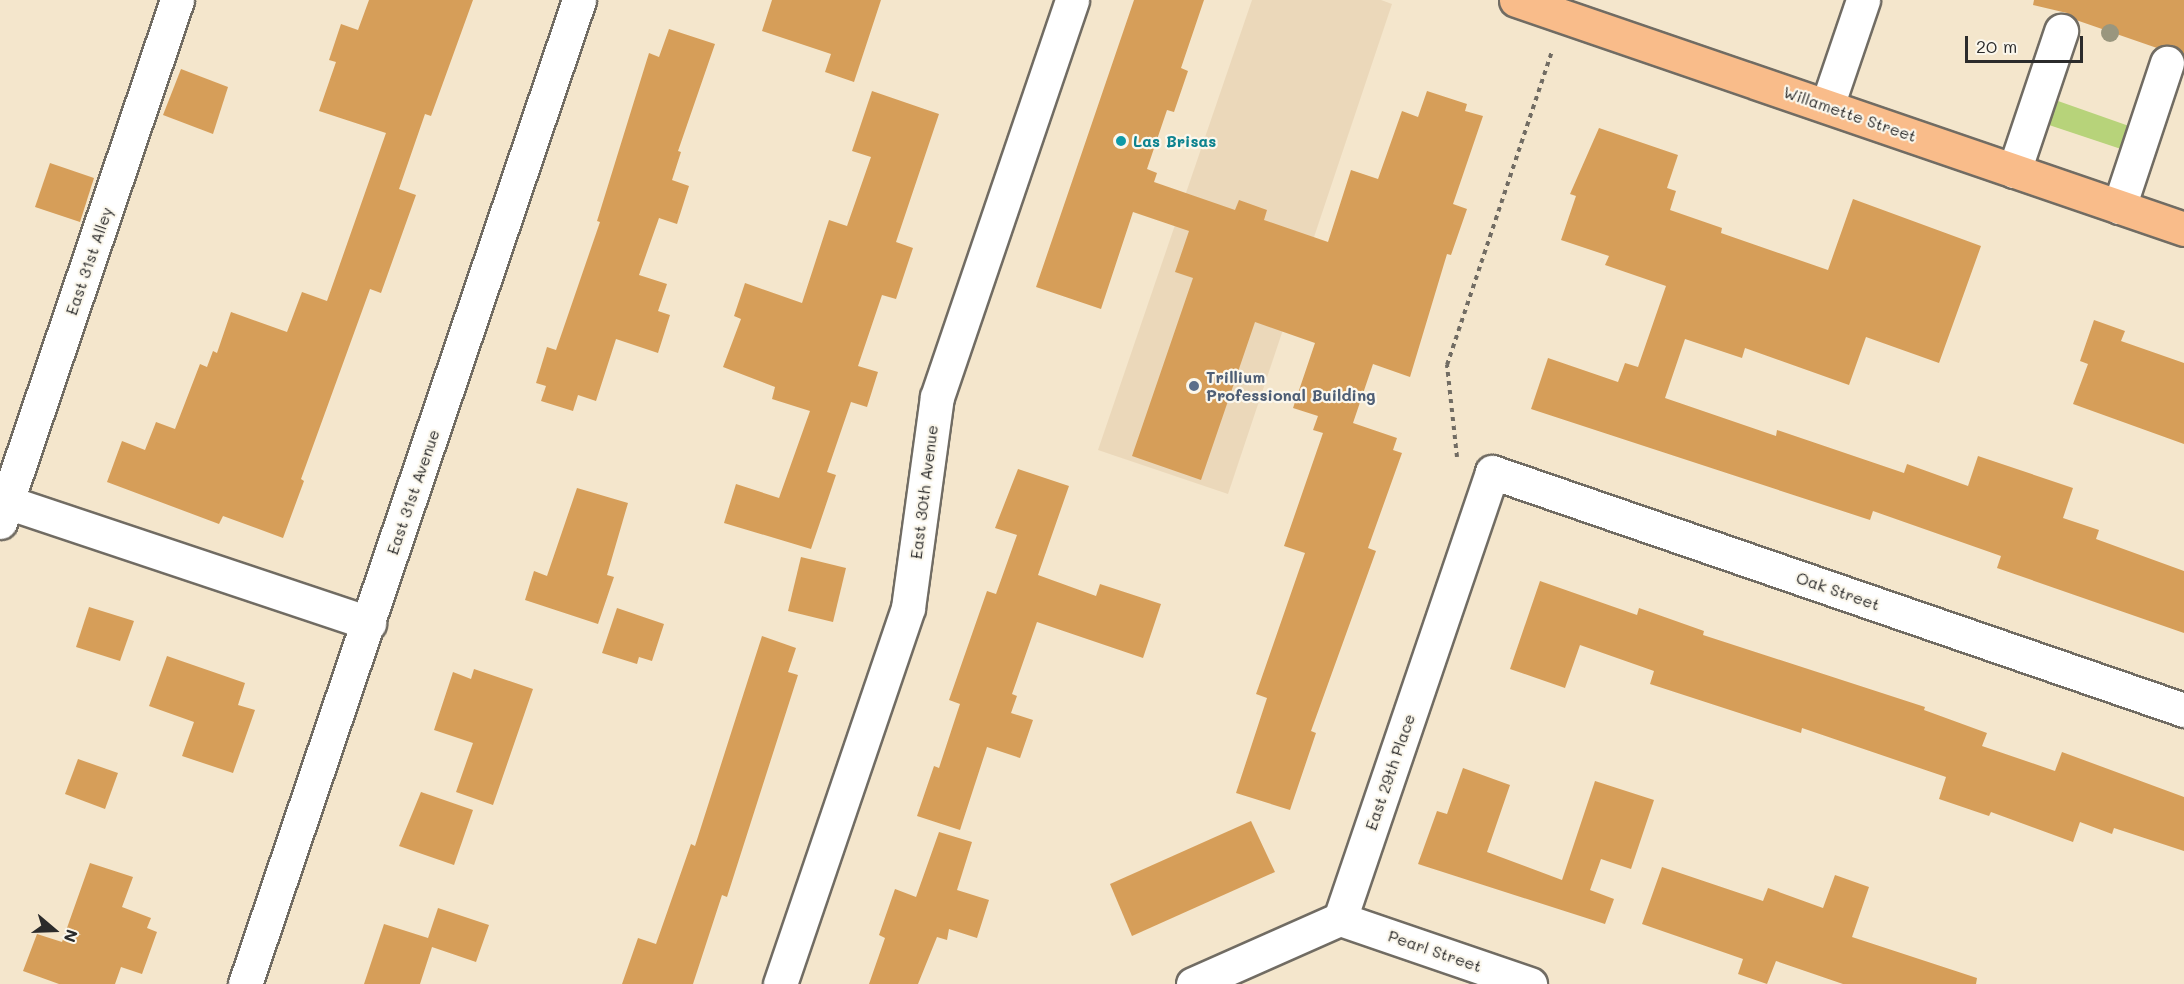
<!DOCTYPE html>
<html>
<head>
<meta charset="utf-8">
<style>
	body { margin:0 }
	#map { position:relative; width:2184px; height:984px; overflow:hidden; background:#f4e6cc; font-family:Mali,sans-serif }
	div>[style] { position:absolute }
	.built>* { inset:0; background:#ebd8ba }
	.green>* { inset:0; background:#b7d37a }
	.building>* { inset:0; background:#d69e59 }
	.path>* { height:4px; margin-top:-2px; transform-origin:0; background:repeating-linear-gradient(90deg,#716c63 0 4.5px,transparent 0 9px) }
	.roads { filter:drop-shadow(2px 0 #716c63) drop-shadow(-2px 0 #716c63) drop-shadow(0 2px #716c63) drop-shadow(0 -2px #716c63) }
	.minor>* { height:33px; margin:-16.5px; padding:0 16.5px; transform-origin:16.5px; border-radius:16.5px; background:#fff }
	.major>* { height:33px; margin:-16.5px; padding:0 16.5px; transform-origin:16.5px; border-radius:16.5px; background:#f9bc8a }
	.trees>* { width:18px; height:18px; margin:-9px; border-radius:50%; background:#99967e }
	.dots>* { width:16px; height:16px; translate:-50% -50%; box-sizing:border-box; border:3px solid #fbf7ec; border-radius:50% }
	span { translate:-50% -50%; white-space:nowrap; text-align:center; line-height:1.15; -webkit-text-stroke:4.5px #fbf7ec; paint-order:stroke }
	.street-label { font-size:16px; color:#2b2b2b }
	.culture-label { font-size:16px; color:#0d838f; font-weight:700 }
	.left { translate:0 -50%; text-align:left }
	.service-label { font-size:16px; color:#4e5e75; font-weight:700 }
	.north { position:absolute; left:24px; top:900px; width:60px; height:60px; -webkit-text-stroke:4px #fbf7ec; paint-order:stroke; rotate:109deg; font-size:16px; font-weight:700; line-height:24px; text-align:center; color:#2b2b2b }
	.north::after { content:''; display:block; margin:auto; width:21px; height:27px; background:#2b2b2b; clip-path:polygon(50% 0,100% 100%,50% 72%,0 100%) }
	.scale { position:absolute; left:1965px; top:36px; width:118px; height:27px; box-sizing:border-box; border:3px solid #2b2b2b; border-top:0; padding-left:8px; font-size:18px; line-height:21px; white-space:nowrap; color:#2b2b2b; -webkit-text-stroke:4px #fbf7ec; paint-order:stroke }
</style>
</head>
<body>
<div id="map">
	<div class="built">
		<div style="clip-path:polygon(1252px 0,1381px 0,1392px 4px,1228px 494px,1098px 450px)"></div>
	</div>
	<div class="green">
		<div style="clip-path:polygon(2058px 101px,2129px 126px,2121px 149px,2049px 125px)"></div>
	</div>
	<div class="building">
		<div style="clip-path:polygon(369px 0,473px 0,431px 116px,425px 114px,399px 189px,416px 195px,381px 293px,370px 289px,301px 479px,304px 481px,283px 538px,223px 516px,219px 524px,107px 482px,122px 441px,145px 450px,156px 422px,175px 429px,200px 364px,207px 367px,213px 351px,217px 353px,231px 312px,287px 332px,302px 292px,327px 301px,386px 133px,319px 111px,336px 62px,329px 60px,341px 24px,358px 30px)"></div>
		<div style="clip-path:polygon(772px 0,881px 0,854px 82px,825px 72px,831px 54px,762px 31px)"></div>
		<div style="clip-path:polygon(1134px 0,1204px 0,1181px 68px,1188px 71px,1174px 112px,1167px 110px,1147px 169px,1157px 173px,1154px 182px,1235px 210px,1239px 200px,1267px 210px,1264px 220px,1328px 242px,1351px 170px,1378px 179px,1402px 111px,1418px 117px,1427px 91px,1467px 104px,1465px 111px,1483px 116px,1453px 204px,1467px 209px,1451px 255px,1447px 254px,1410px 377px,1373px 364px,1353px 423px,1397px 438px,1393px 450px,1402px 453px,1368px 548px,1376px 551px,1311px 731px,1316px 733px,1290px 810px,1236px 793px,1267px 698px,1256px 694px,1305px 553px,1284px 546px,1323px 433px,1313px 430px,1318px 416px,1293px 408px,1315px 343px,1255px 322px,1201px 480px,1132px 456px,1193px 278px,1175px 272px,1189px 231px,1133px 212px,1101px 309px,1036px 287px)"></div>
		<div style="clip-path:polygon(2034px 0,2184px 0,2184px 56px,2173px 45px,2157px 48px,2076px 20px,2067px 13px,2033px 5px)"></div>
		<div style="clip-path:polygon(669px 29px,715px 44px,678px 151px,681px 152px,672px 180px,689px 186px,677px 224px,659px 218px,639px 275px,667px 284px,658px 311px,670px 315px,658px 353px,616px 339px,596px 401px,578px 395px,573px 411px,541px 401px,546px 386px,536px 383px,547px 347px,556px 350px,600px 222px,597px 221px,649px 53px,659px 57px)"></div>
		<div style="clip-path:polygon(181px 69px,228px 87px,213px 134px,163px 115px)"></div>
		<div style="clip-path:polygon(872px 91px,939px 114px,896px 242px,913px 248px,896px 299px,882px 295px,858px 366px,878px 372px,867px 407px,851px 402px,827px 472px,836px 475px,811px 549px,724px 523px,736px 484px,779px 498px,810px 411px,772px 399px,775px 387px,723px 367px,741px 319px,734px 316px,745px 283px,802px 303px,829px 220px,847px 226px,871px 157px,852px 151px)"></div>
		<div style="clip-path:polygon(1599px 128px,1678px 155px,1667px 188px,1676px 191px,1670px 210px,1722px 228px,1721px 233px,1828px 270px,1853px 199px,1981px 246px,1939px 363px,1866px 337px,1849px 385px,1745px 348px,1742px 358px,1685px 339px,1665px 398px,1776px 436px,1777px 430px,1904px 473px,1907px 464px,1968px 486px,1978px 456px,2073px 488px,2063px 518px,2099px 530px,2096px 539px,2184px 571px,2184px 633px,1997px 568px,2001px 556px,1873px 511px,1870px 520px,1531px 409px,1548px 358px,1618px 382px,1625px 363px,1638px 367px,1666px 286px,1605px 265px,1609px 256px,1561px 240px,1576px 196px,1570px 194px)"></div>
		<div style="clip-path:polygon(50px 163px,94px 178px,80px 222px,35px 207px)"></div>
		<div style="clip-path:polygon(2094px 320px,2125px 331px,2121px 341px,2184px 363px,2184px 444px,2073px 404px,2088px 364px,2080px 361px)"></div>
		<div style="clip-path:polygon(1018px 469px,1069px 486px,1038px 575px,1096px 596px,1100px 584px,1161px 604px,1143px 658px,1037px 622px,1012px 694px,1017px 696px,1011px 713px,1033px 720px,1020px 758px,987px 747px,960px 830px,917px 816px,934px 766px,939px 768px,960px 704px,949px 700px,987px 591px,996px 594px,1017px 535px,995px 528px)"></div>
		<div style="clip-path:polygon(577px 488px,628px 503px,607px 575px,614px 577px,598px 624px,525px 600px,534px 571px,547px 576px)"></div>
		<div style="clip-path:polygon(801px 557px,846px 568px,833px 622px,788px 611px)"></div>
		<div style="clip-path:polygon(1540px 581px,1637px 615px,1639px 608px,1704px 631px,1703px 635px,1925px 707px,1924px 710px,1987px 733px,1982px 746px,2055px 771px,2062px 752px,2184px 797px,2184px 851px,2114px 828px,2112px 834px,2080px 822px,2073px 842px,1991px 812px,1989px 816px,1939px 799px,1946px 777px,1802px 728px,1801px 733px,1650px 684px,1654px 671px,1580px 645px,1565px 688px,1510px 669px)"></div>
		<div style="clip-path:polygon(89px 607px,134px 621px,120px 661px,76px 647px)"></div>
		<div style="clip-path:polygon(617px 608px,664px 624px,652px 661px,639px 657px,637px 664px,602px 653px)"></div>
		<div style="clip-path:polygon(762px 636px,796px 648px,788px 672px,798px 675px,727px 897px,722px 895px,693px 984px,622px 984px,638px 938px,656px 944px,691px 844px,695px 846px)"></div>
		<div style="clip-path:polygon(167px 656px,245px 683px,238px 705px,255px 710px,233px 773px,182px 756px,194px 722px,149px 706px)"></div>
		<div style="clip-path:polygon(474px 669px,533px 689px,493px 805px,456px 792px,473px 743px,434px 730px,453px 672px,471px 679px)"></div>
		<div style="clip-path:polygon(78px 759px,118px 773px,105px 809px,65px 794px)"></div>
		<div style="clip-path:polygon(1463px 768px,1510px 785px,1487px 852px,1562px 880px,1595px 781px,1654px 800px,1631px 869px,1601px 859px,1590px 890px,1614px 899px,1605px 924px,1418px 864px,1437px 811px,1447px 814px)"></div>
		<div style="clip-path:polygon(421px 792px,473px 810px,454px 865px,399px 846px)"></div>
		<div style="clip-path:polygon(1251px 821px,1275px 872px,1132px 936px,1110px 884px)"></div>
		<div style="clip-path:polygon(939px 832px,972px 842px,957px 890px,989px 900px,977px 938px,949px 929px,947px 940px,937px 937px,918px 984px,869px 984px,885px 938px,879px 935px,895px 889px,916px 897px)"></div>
		<div style="clip-path:polygon(90px 863px,133px 877px,122px 907px,151px 918px,147px 928px,157px 932px,142px 974px,121px 967px,115px 984px,59px 984px,23px 971px,37px 934px,62px 942px)"></div>
		<div style="clip-path:polygon(1662px 867px,1763px 901px,1768px 888px,1823px 908px,1835px 875px,1869px 887px,1852px 937px,1977px 978px,1976px 984px,1843px 984px,1776px 961px,1767px 984px,1738px 974px,1743px 959px,1642px 924px)"></div>
		<div style="clip-path:polygon(438px 908px,489px 925px,476px 962px,432px 947px,420px 984px,364px 984px,384px 924px,428px 938px)"></div>
	</div>
	<div class="path">
		<div style="left:1457px;top:457px;width:93px;rotate:-96.2deg"></div>
		<div style="left:1447px;top:365px;width:331px;rotate:-71.5deg"></div>
	</div>
	<div class="roads">
		<div class="minor">
			<div style="left:1827px;top:106px;width:112px;rotate:-71.2deg"></div>
			<div style="left:2014px;top:171px;width:148px;rotate:-71.4deg"></div>
			<div style="left:2119px;top:207px;width:152px;rotate:-71.6deg"></div>
			<div style="left:7px;top:502px;width:382px;rotate:18.5deg"></div>
			<div style="left:0;top:522px;width:551px;rotate:-71.27deg"></div>
			<div style="left:1340px;top:919px;width:201px;rotate:18.9deg"></div>
			<div style="left:245px;top:984px;width:1039px;rotate:-71.25deg"></div>
			<div style="left:780px;top:984px;width:397px;rotate:-71.2deg"></div>
			<div style="left:908px;top:608px;width:213px;rotate:-82.2deg"></div>
			<div style="left:937px;top:397px;width:419px;rotate:-71.2deg"></div>
			<div style="left:1193px;top:984px;width:161px;rotate:-23.9deg"></div>
			<div style="left:1340px;top:919px;width:472px;rotate:-71.2deg"></div>
			<div style="left:1492px;top:472px;width:732px;rotate:18.98deg"></div>
		</div>
		<div class="major">
			<div style="left:1516px;top:0;width:706px;rotate:18.92deg"></div>
		</div>
	</div>
	<div class="trees">
		<div style="left:2110px;top:33px"></div>
	</div>
	<div class="dots">
		<div style="left:1121px;top:141px;background:#0f9aa8"></div>
		<div style="left:1194px;top:386px;background:#5c6f8a"></div>
	</div>
	<div class="street-label">
		<span style="left:1850px;top:114px;rotate:19deg">Willamette Street</span>
		<span style="left:89px;top:261px;rotate:-71deg">East 31st Alley</span>
		<span style="left:413px;top:492px;rotate:-71deg">East 31st Avenue</span>
		<span style="left:924px;top:492px;rotate:-83deg">East 30th Avenue</span>
		<span style="left:1838px;top:591px;rotate:19deg">Oak Street</span>
		<span style="left:1390px;top:772px;rotate:-71deg">East 29th Place</span>
		<span style="left:1435px;top:951px;rotate:19deg">Pearl Street</span>
	</div>
	<div class="culture-label">
		<span class="left" style="left:1133px;top:141px">Las Brisas</span>
	</div>
	<div class="service-label">
		<span class="left" style="left:1206px;top:386px">Trillium<br>Professional Building</span>
	</div>
	<div class="north">N</div>
	<div class="scale">20 m</div>
</div>
</body>
</html>
